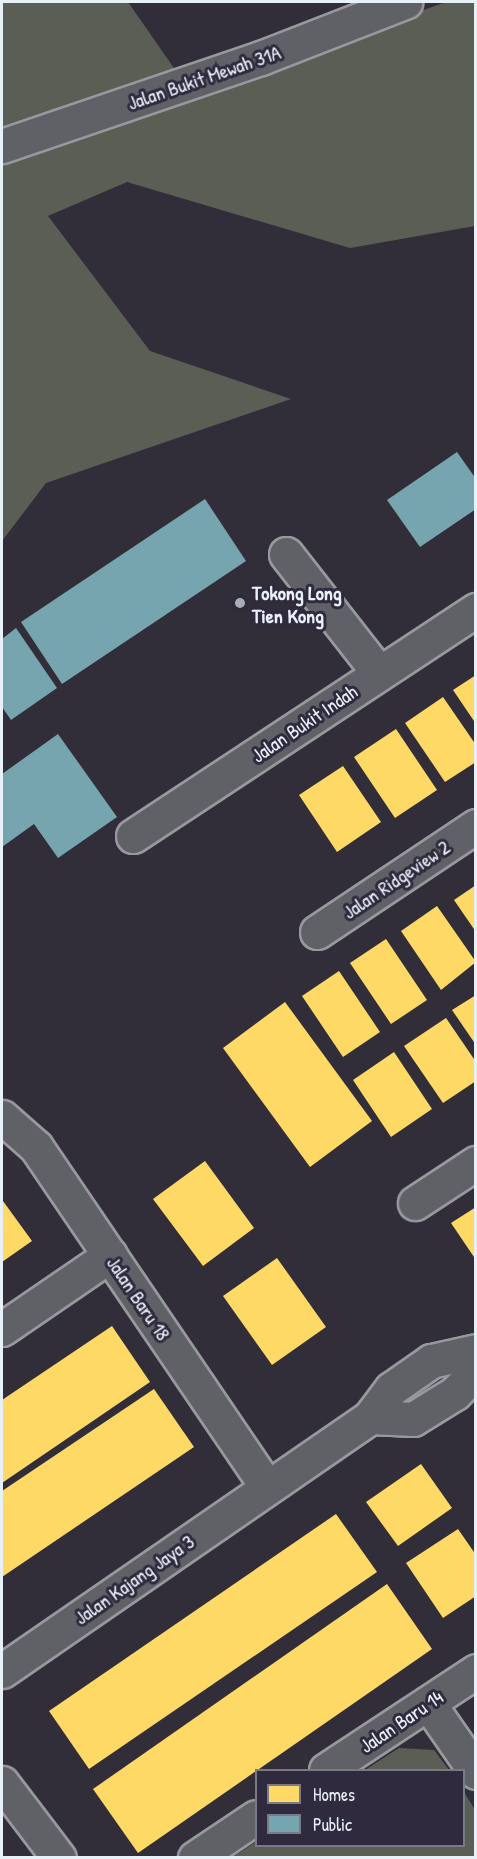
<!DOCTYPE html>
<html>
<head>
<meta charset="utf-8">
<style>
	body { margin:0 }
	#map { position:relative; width:477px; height:1859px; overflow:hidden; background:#312e39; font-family:"Patrick Hand",sans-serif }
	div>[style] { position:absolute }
	.green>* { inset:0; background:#5b5e54 }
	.homes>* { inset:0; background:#ffd966 }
	.public>* { inset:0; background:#76a5af }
	.roads { filter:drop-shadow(2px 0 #98999f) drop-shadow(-2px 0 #98999f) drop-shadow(0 2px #98999f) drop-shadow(0 -2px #98999f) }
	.minor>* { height:33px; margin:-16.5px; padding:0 16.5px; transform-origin:16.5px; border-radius:16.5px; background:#606067 }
	.dots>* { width:16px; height:16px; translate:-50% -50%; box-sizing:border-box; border:3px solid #2f2a3d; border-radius:50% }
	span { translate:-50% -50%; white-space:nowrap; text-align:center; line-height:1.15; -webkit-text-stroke:6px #2f2a3d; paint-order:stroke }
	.street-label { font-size:20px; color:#e8f1f8 }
	.poi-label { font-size:20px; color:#e8f1f8; font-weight:700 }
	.left { translate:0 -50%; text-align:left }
	.frame { position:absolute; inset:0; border:3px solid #e8f1f8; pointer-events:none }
	.legend { position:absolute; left:255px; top:1769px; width:210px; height:78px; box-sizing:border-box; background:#2f2a3d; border:2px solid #797a88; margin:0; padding:8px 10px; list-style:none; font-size:18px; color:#e8f1f8 }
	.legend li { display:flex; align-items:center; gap:12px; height:30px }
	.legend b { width:30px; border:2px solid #797a88 }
</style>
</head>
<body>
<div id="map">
	<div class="green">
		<div style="clip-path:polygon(2px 2px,128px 2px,176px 71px,2px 130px)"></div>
		<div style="clip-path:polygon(446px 2px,475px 2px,475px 226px,350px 248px,127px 182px,48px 216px,150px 351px,291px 399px,46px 483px,2px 541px,2px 162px)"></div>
		<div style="clip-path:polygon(399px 1748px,434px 1750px,449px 1770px,365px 1770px)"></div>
		<div style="clip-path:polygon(464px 1792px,475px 1810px,475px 1857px,233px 1857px,256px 1842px,464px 1846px)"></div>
	</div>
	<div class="homes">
		<div style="clip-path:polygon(476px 675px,476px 724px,453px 690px)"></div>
		<div style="clip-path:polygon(443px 697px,476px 745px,476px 762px,445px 782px,405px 723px)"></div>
		<div style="clip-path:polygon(396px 729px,437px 790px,395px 818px,354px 757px)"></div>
		<div style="clip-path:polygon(343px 766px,381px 822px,337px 852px,299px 795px)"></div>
		<div style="clip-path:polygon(476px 885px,476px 932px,454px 900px)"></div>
		<div style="clip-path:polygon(437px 906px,476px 962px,441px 990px,401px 931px)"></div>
		<div style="clip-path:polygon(386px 939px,427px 1000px,391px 1024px,350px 963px)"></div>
		<div style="clip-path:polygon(339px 971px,380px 1032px,343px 1057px,302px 996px)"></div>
		<div style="clip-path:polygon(476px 995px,476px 1045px,452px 1010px)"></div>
		<div style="clip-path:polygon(285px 1002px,372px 1121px,310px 1167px,223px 1048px)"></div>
		<div style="clip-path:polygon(446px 1018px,476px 1062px,476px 1081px,443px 1103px,404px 1046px)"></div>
		<div style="clip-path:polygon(394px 1052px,432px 1109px,391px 1137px,353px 1080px)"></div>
		<div style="clip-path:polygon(205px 1161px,254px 1228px,203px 1266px,153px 1199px)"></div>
		<div style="clip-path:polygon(3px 1201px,32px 1241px,2px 1262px,2px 1203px)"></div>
		<div style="clip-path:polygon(476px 1207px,476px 1260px,451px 1223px)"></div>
		<div style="clip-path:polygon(277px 1258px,326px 1327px,272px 1365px,223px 1296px)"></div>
		<div style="clip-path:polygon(112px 1326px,150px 1382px,2px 1483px,2px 1400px)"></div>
		<div style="clip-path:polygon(154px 1389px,194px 1447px,2px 1577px,2px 1491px)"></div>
		<div style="clip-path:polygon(421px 1464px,452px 1508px,398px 1546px,366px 1502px)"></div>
		<div style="clip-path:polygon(336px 1514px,377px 1572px,89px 1769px,49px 1711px)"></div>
		<div style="clip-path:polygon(458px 1529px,476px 1555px,476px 1596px,443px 1618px,406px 1563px)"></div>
		<div style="clip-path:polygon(387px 1584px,432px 1649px,138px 1853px,93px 1789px)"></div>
	</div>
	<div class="public">
		<div style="clip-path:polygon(457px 452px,476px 479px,476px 509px,420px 547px,387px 500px)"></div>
		<div style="clip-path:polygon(205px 499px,246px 561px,62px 684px,21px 622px)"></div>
		<div style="clip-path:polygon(16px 628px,57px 688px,11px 720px,2px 707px,2px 639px)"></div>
		<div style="clip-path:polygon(58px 734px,117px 817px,58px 858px,34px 824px,2px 847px,2px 774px)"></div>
	</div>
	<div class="roads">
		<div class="minor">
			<div style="left:2px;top:146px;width:274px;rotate:-18.8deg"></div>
			<div style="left:261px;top:58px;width:155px;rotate:-21.3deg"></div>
			<div style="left:286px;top:554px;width:151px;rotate:52deg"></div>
			<div style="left:133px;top:836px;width:411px;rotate:-33.4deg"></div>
			<div style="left:317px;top:932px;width:191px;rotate:-33.7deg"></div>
			<div style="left:2px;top:1117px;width:45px;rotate:41.4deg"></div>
			<div style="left:36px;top:1147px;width:411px;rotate:55.8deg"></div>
			<div style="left:415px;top:1203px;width:73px;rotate:-33.3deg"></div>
			<div style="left:2px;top:1329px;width:131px;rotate:-34.4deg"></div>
			<div style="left:370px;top:1417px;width:43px;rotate:2.7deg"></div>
			<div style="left:413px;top:1419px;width:49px;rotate:-31.8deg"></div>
			<div style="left:455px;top:1393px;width:30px;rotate:-46deg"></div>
			<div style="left:2px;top:1671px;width:447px;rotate:-34.6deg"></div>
			<div style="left:370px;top:1417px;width:35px;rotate:-53deg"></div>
			<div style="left:391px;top:1389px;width:49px;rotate:-35deg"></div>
			<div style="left:431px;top:1361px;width:46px;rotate:-12.5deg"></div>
			<div style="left:428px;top:1703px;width:84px;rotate:55.2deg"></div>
			<div style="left:326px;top:1770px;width:180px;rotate:-33.4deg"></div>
			<div style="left:2px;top:1783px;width:94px;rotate:52.8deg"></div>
			<div style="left:195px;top:1858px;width:73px;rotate:-33.9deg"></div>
		</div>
	</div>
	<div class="dots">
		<div style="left:240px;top:603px;background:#a8adb5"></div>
	</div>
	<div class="street-label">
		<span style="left:204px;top:77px;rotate:-19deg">Jalan Bukit Mewah 31A</span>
		<span style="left:304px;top:723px;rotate:-34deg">Jalan Bukit Indah</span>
		<span style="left:396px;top:879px;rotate:-34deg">Jalan Ridgeview 2</span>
		<span style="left:139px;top:1298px;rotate:56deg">Jalan Baru 18</span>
		<span style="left:134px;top:1579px;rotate:-35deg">Jalan Kajang Jaya 3</span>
		<span style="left:401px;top:1721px;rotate:-34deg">Jalan Baru 14</span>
	</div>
	<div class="poi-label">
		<span class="left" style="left:252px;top:604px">Tokong Long<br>Tien Kong</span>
	</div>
	<div class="frame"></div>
	<ul class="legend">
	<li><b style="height:16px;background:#ffd966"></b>Homes</li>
	<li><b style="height:16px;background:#76a5af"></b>Public</li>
	</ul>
</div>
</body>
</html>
